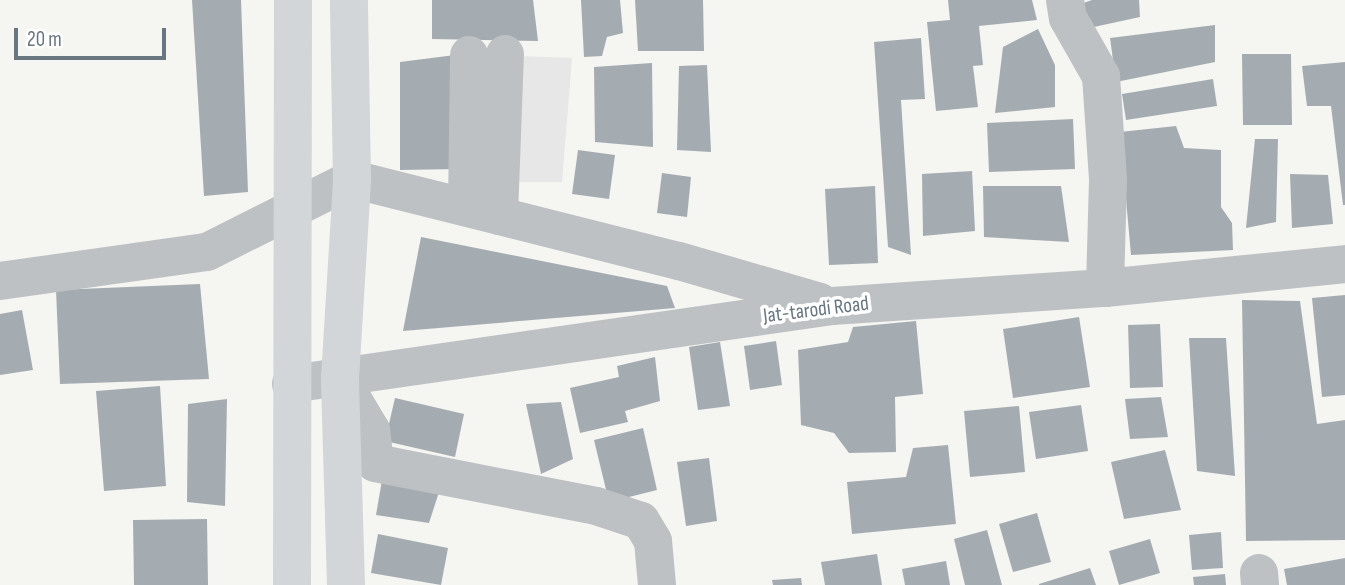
<!DOCTYPE html>
<html>
<head>
<meta charset="utf-8">
<style>
	body { margin:0 }
	#map { position:relative; width:1345px; height:585px; overflow:hidden; background:#f5f5f2; font-family:"Sofia Sans Condensed",sans-serif }
	div>[style] { position:absolute }
	.built>* { inset:0; background:#e6e7e6 }
	.building>* { inset:0; background:#a5acb1 }
	.minor>* { height:38px; margin:-19px; padding:0 19px; transform-origin:19px; border-radius:19px; background:#bdc1c4 }
	.major>* { height:38px; margin:-19px; padding:0 19px; transform-origin:19px; border-radius:19px; background:#d2d6d9 }
	span { translate:-50% -50%; white-space:nowrap; text-align:center; line-height:1.15; -webkit-text-stroke:7px #fff; paint-order:stroke }
	.street-label { font-size:21px; color:#687680 }
	.scale { position:absolute; left:14px; top:28px; width:152px; height:32px; box-sizing:border-box; border:4px solid #687680; border-top:0; padding-left:9px; font-size:21px; line-height:24px; white-space:nowrap; color:#687680; -webkit-text-stroke:5px #fff; paint-order:stroke }
</style>
</head>
<body>
<div id="map">
	<div class="built">
		<div style="clip-path:polygon(517px 56px,572px 58px,562px 182px,517px 182px)"></div>
	</div>
	<div class="building">
		<div style="clip-path:polygon(192px 0,241px 0,248px 192px,204px 196px)"></div>
		<div style="clip-path:polygon(432px 0,533px 0,538px 41px,432px 39px)"></div>
		<div style="clip-path:polygon(581px 0,620px 0,623px 33px,607px 37px,602px 56px,584px 57px)"></div>
		<div style="clip-path:polygon(635px 0,703px 0,704px 51px,638px 51px)"></div>
		<div style="clip-path:polygon(948px 0,1032px 0,1037px 20px,979px 26px,983px 65px,973px 66px,978px 107px,936px 111px,927px 22px,950px 20px)"></div>
		<div style="clip-path:polygon(1092px 0,1139px 0,1140px 17px,1080px 30px,1078px 5px)"></div>
		<div style="clip-path:polygon(1215px 25px,1215px 62px,1116px 82px,1110px 38px)"></div>
		<div style="clip-path:polygon(1038px 29px,1055px 65px,1055px 107px,995px 113px,1003px 47px)"></div>
		<div style="clip-path:polygon(921px 38px,925px 99px,901px 100px,911px 255px,888px 247px,874px 42px)"></div>
		<div style="clip-path:polygon(1242px 54px,1291px 54px,1292px 125px,1243px 125px)"></div>
		<div style="clip-path:polygon(455px 55px,459px 169px,400px 170px,400px 62px)"></div>
		<div style="clip-path:polygon(1345px 62px,1345px 205px,1343px 205px,1331px 106px,1307px 106px,1302px 66px)"></div>
		<div style="clip-path:polygon(652px 63px,653px 147px,595px 142px,594px 67px)"></div>
		<div style="clip-path:polygon(707px 65px,711px 152px,677px 150px,679px 66px)"></div>
		<div style="clip-path:polygon(1213px 79px,1217px 106px,1126px 120px,1122px 94px)"></div>
		<div style="clip-path:polygon(1073px 119px,1075px 169px,989px 172px,987px 123px)"></div>
		<div style="clip-path:polygon(1176px 126px,1184px 148px,1221px 150px,1221px 207px,1232px 223px,1233px 250px,1131px 255px,1120px 132px)"></div>
		<div style="clip-path:polygon(1255px 139px,1278px 139px,1276px 222px,1246px 228px)"></div>
		<div style="clip-path:polygon(578px 150px,615px 155px,609px 199px,572px 194px)"></div>
		<div style="clip-path:polygon(972px 171px,975px 231px,923px 236px,922px 174px)"></div>
		<div style="clip-path:polygon(662px 173px,691px 177px,687px 217px,657px 213px)"></div>
		<div style="clip-path:polygon(1290px 174px,1328px 175px,1333px 224px,1292px 228px)"></div>
		<div style="clip-path:polygon(875px 186px,878px 263px,829px 265px,825px 189px)"></div>
		<div style="clip-path:polygon(983px 186px,1061px 186px,1069px 242px,984px 237px)"></div>
		<div style="clip-path:polygon(421px 237px,667px 286px,675px 308px,403px 331px)"></div>
		<div style="clip-path:polygon(200px 284px,209px 379px,60px 384px,56px 290px)"></div>
		<div style="clip-path:polygon(1345px 295px,1345px 395px,1322px 397px,1312px 298px)"></div>
		<div style="clip-path:polygon(1242px 300px,1300px 301px,1317px 424px,1345px 420px,1345px 540px,1246px 541px)"></div>
		<div style="clip-path:polygon(22px 310px,33px 370px,0 375px,0 314px)"></div>
		<div style="clip-path:polygon(1079px 317px,1090px 387px,1013px 398px,1003px 329px)"></div>
		<div style="clip-path:polygon(916px 321px,923px 394px,895px 397px,896px 452px,849px 453px,834px 433px,801px 425px,798px 350px,848px 342px,853px 327px)"></div>
		<div style="clip-path:polygon(1160px 324px,1163px 387px,1130px 388px,1128px 325px)"></div>
		<div style="clip-path:polygon(1189px 338px,1226px 338px,1235px 476px,1197px 471px)"></div>
		<div style="clip-path:polygon(776px 341px,782px 385px,750px 390px,744px 346px)"></div>
		<div style="clip-path:polygon(720px 342px,730px 406px,698px 410px,689px 347px)"></div>
		<div style="clip-path:polygon(655px 357px,660px 401px,625px 411px,628px 422px,580px 433px,570px 388px,619px 377px,617px 366px)"></div>
		<div style="clip-path:polygon(160px 386px,166px 486px,104px 491px,96px 391px)"></div>
		<div style="clip-path:polygon(1161px 397px,1168px 437px,1130px 439px,1125px 399px)"></div>
		<div style="clip-path:polygon(395px 398px,464px 414px,455px 457px,385px 441px)"></div>
		<div style="clip-path:polygon(227px 399px,225px 506px,187px 502px,188px 404px)"></div>
		<div style="clip-path:polygon(561px 402px,573px 459px,541px 474px,526px 404px)"></div>
		<div style="clip-path:polygon(1081px 405px,1088px 451px,1036px 459px,1029px 412px)"></div>
		<div style="clip-path:polygon(1019px 406px,1025px 472px,970px 477px,964px 411px)"></div>
		<div style="clip-path:polygon(643px 428px,657px 490px,609px 502px,594px 440px)"></div>
		<div style="clip-path:polygon(948px 445px,956px 524px,852px 534px,847px 482px,906px 477px,913px 448px)"></div>
		<div style="clip-path:polygon(1165px 450px,1181px 510px,1124px 519px,1111px 462px)"></div>
		<div style="clip-path:polygon(709px 458px,717px 521px,686px 526px,677px 462px)"></div>
		<div style="clip-path:polygon(382px 480px,439px 492px,429px 523px,376px 515px)"></div>
		<div style="clip-path:polygon(1037px 513px,1051px 562px,1013px 572px,999px 524px)"></div>
		<div style="clip-path:polygon(207px 519px,208px 585px,134px 585px,133px 520px)"></div>
		<div style="clip-path:polygon(987px 530px,1002px 585px,965px 585px,954px 539px)"></div>
		<div style="clip-path:polygon(1221px 532px,1223px 568px,1192px 570px,1189px 535px)"></div>
		<div style="clip-path:polygon(378px 534px,448px 548px,441px 585px,371px 573px)"></div>
		<div style="clip-path:polygon(1150px 539px,1160px 573px,1119px 585px,1109px 551px)"></div>
		<div style="clip-path:polygon(877px 554px,882px 585px,825px 585px,821px 562px)"></div>
		<div style="clip-path:polygon(1345px 558px,1345px 585px,1287px 585px,1284px 569px)"></div>
		<div style="clip-path:polygon(946px 561px,950px 585px,905px 585px,902px 569px)"></div>
		<div style="clip-path:polygon(1090px 568px,1096px 585px,1039px 585px,1039px 584px)"></div>
		<div style="clip-path:polygon(1225px 574px,1226px 585px,1194px 585px,1193px 577px)"></div>
		<div style="clip-path:polygon(801px 578px,802px 585px,773px 585px,772px 580px)"></div>
	</div>
	<div class="minor">
		<div style="left:1065px;top:0;width:18px;rotate:81deg"></div>
		<div style="left:1068px;top:18px;width:67px;rotate:60.4deg"></div>
		<div style="left:1101px;top:76px;width:104px;rotate:86.1deg"></div>
		<div style="left:1108px;top:180px;width:108px;rotate:91.6deg"></div>
		<div style="left:467px;top:206px;width:151px;rotate:-89.2deg"></div>
		<div style="left:499px;top:216px;width:162px;rotate:-87.9deg"></div>
		<div style="left:0;top:281px;width:209px;rotate:-8deg"></div>
		<div style="left:207px;top:252px;width:162px;rotate:-26.7deg"></div>
		<div style="left:352px;top:179px;width:337px;rotate:14.1deg"></div>
		<div style="left:679px;top:261px;width:147px;rotate:16.2deg"></div>
		<div style="left:340px;top:378px;width:61px;rotate:59.2deg"></div>
		<div style="left:371px;top:430px;width:33px;rotate:83deg"></div>
		<div style="left:375px;top:463px;width:225px;rotate:11deg"></div>
		<div style="left:596px;top:506px;width:47px;rotate:18.4deg"></div>
		<div style="left:641px;top:521px;width:23px;rotate:59deg"></div>
		<div style="left:653px;top:541px;width:44px;rotate:84.8deg"></div>
		<div style="left:291px;top:384px;width:547px;rotate:-8.2deg"></div>
		<div style="left:832px;top:306px;width:274px;rotate:-3.8deg"></div>
		<div style="left:1105px;top:288px;width:241px;rotate:-5.7deg"></div>
		<div style="left:1259px;top:573px;width:12px;rotate:85deg"></div>
	</div>
	<div class="major">
		<div style="left:292px;top:585px;width:585px;rotate:-89.9deg"></div>
		<div style="left:346px;top:585px;width:207px;rotate:-91.7deg"></div>
		<div style="left:340px;top:378px;width:199px;rotate:-86.5deg"></div>
		<div style="left:352px;top:179px;width:179px;rotate:-91deg"></div>
	</div>
	<div class="street-label">
		<span style="left:816px;top:310px;rotate:-7deg">Jat-tarodi Road</span>
	</div>
	<div class="scale">20 m</div>
</div>
</body>
</html>
